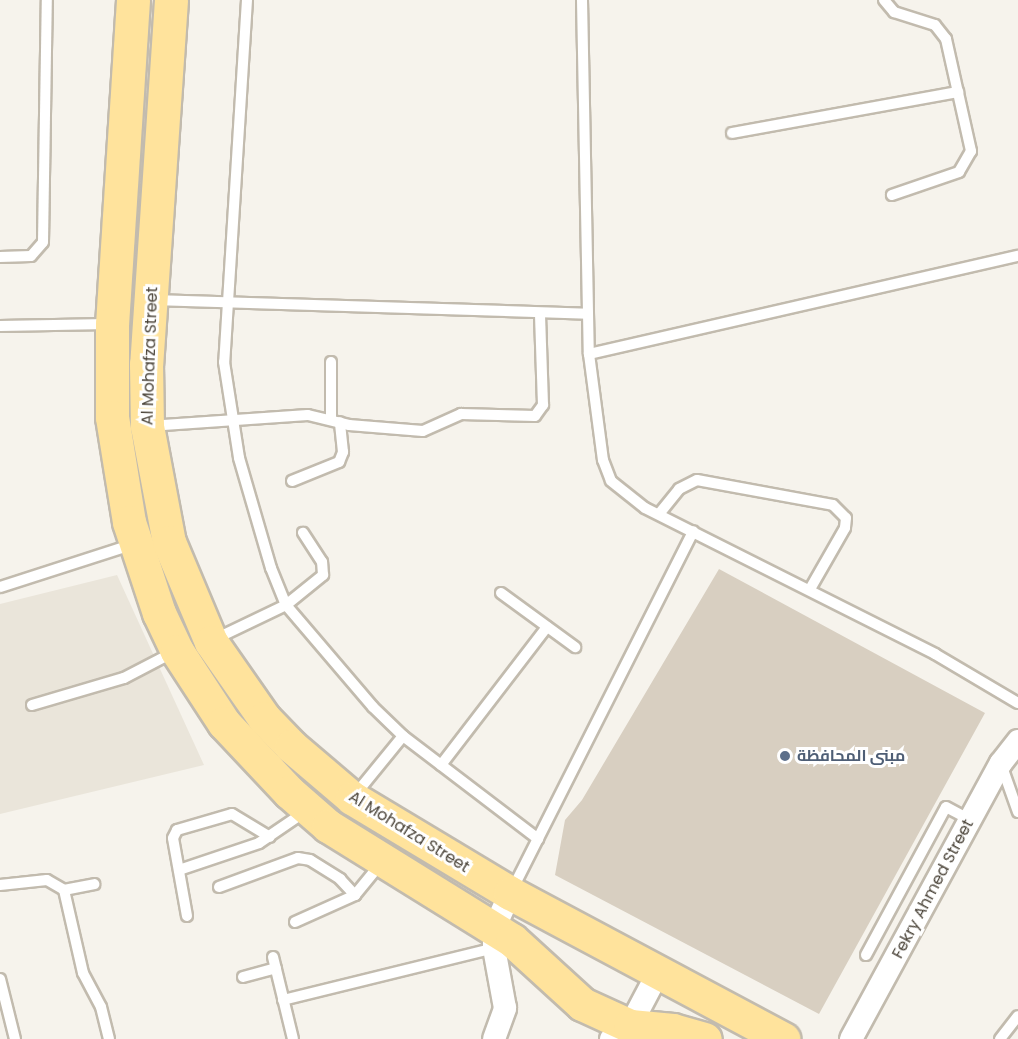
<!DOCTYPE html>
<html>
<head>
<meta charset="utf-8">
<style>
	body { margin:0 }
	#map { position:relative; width:1018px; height:1039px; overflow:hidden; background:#f6f3ec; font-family:Poppins,Cairo,sans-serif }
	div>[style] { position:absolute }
	.residential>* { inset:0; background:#eae5da }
	.building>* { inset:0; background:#d8cfc1 }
	.roads { filter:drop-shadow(2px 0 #c2bbae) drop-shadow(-2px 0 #c2bbae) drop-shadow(0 2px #c2bbae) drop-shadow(0 -2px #c2bbae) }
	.lane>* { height:10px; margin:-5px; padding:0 5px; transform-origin:5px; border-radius:5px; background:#fff }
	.street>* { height:22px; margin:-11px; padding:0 11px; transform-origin:11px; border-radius:11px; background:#fff }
	.primary>* { height:33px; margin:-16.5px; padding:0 16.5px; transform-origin:16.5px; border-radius:16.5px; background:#ffe39c }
	.dots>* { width:16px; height:16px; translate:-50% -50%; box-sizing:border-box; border:3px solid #fff; border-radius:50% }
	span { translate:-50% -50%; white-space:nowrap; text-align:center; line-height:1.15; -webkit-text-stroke:6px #fff; paint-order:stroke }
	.street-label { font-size:16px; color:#4b4439 }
	.service-label { font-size:16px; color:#4e5e75; font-weight:700 }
	.left { translate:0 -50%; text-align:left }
</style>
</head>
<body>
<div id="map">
	<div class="residential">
		<div style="clip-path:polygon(117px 575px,204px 765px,0 814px,0 604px)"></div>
	</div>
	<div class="building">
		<div style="clip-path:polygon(719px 569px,985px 713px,819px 1014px,555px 875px,565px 820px,582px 800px)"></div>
	</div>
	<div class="roads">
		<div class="lane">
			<div style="left:247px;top:0;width:363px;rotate:93.6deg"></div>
			<div style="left:224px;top:362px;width:97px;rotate:81.1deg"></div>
			<div style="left:239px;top:458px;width:115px;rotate:73.8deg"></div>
			<div style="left:271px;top:568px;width:40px;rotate:68deg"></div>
			<div style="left:286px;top:605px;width:134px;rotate:49.5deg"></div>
			<div style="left:373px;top:707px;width:42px;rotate:44deg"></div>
			<div style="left:403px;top:736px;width:170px;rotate:37.3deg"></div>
			<div style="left:582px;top:0;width:354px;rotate:88.9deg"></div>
			<div style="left:589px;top:354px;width:107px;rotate:82.5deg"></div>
			<div style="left:603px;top:460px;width:22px;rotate:69deg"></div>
			<div style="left:611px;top:481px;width:43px;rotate:38.5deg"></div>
			<div style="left:645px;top:508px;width:325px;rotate:26.7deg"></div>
			<div style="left:935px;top:654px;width:96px;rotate:30.6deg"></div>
			<div style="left:884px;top:0;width:16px;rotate:50deg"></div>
			<div style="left:894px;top:12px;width:43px;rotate:17.6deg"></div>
			<div style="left:935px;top:25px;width:18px;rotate:52deg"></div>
			<div style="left:946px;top:39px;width:115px;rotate:77.4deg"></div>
			<div style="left:971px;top:151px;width:24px;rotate:120deg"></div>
			<div style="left:959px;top:172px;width:71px;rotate:161.1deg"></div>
			<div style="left:732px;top:133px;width:230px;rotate:-10.3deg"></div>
			<div style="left:0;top:257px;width:31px;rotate:-2deg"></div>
			<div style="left:31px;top:256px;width:18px;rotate:-49deg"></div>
			<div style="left:43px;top:242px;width:242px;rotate:-89.1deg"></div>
			<div style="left:153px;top:300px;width:435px;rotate:1.8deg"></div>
			<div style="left:0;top:326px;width:108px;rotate:-1.1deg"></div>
			<div style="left:589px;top:354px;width:440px;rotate:-12.9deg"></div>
			<div style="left:331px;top:419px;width:57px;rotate:-90deg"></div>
			<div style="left:149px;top:426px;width:159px;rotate:-4deg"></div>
			<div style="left:308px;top:415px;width:42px;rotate:13.7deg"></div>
			<div style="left:349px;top:425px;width:74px;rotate:4.6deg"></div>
			<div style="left:423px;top:431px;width:42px;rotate:-24.1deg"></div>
			<div style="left:461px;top:414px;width:74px;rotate:1.5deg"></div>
			<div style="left:535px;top:416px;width:14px;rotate:-54deg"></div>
			<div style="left:543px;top:405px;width:92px;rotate:-91.9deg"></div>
			<div style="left:292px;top:481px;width:51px;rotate:-22deg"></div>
			<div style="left:339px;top:462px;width:11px;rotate:-68deg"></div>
			<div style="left:343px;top:452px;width:30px;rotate:-96deg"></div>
			<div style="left:659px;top:514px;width:32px;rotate:-51deg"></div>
			<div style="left:679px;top:489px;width:20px;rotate:-27deg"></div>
			<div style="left:697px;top:480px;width:138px;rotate:10.4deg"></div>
			<div style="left:833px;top:505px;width:18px;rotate:45deg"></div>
			<div style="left:846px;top:518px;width:10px;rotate:96deg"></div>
			<div style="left:845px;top:528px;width:70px;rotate:119.8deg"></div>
			<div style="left:0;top:587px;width:141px;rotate:-17.8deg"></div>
			<div style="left:501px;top:593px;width:92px;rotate:36.1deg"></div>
			<div style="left:213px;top:640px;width:81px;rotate:-25.6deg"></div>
			<div style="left:286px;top:605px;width:48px;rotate:-39deg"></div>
			<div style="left:323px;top:575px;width:13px;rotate:-94deg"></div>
			<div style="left:322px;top:562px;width:35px;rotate:-123deg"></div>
			<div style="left:32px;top:705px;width:96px;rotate:-16.4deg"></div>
			<div style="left:124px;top:678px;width:56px;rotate:-27.5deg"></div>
			<div style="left:1001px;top:764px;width:51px;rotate:70.5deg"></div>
			<div style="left:441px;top:765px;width:174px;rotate:-52.5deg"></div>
			<div style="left:354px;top:796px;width:77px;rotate:-50.8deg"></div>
			<div style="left:179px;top:870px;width:84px;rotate:-18.6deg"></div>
			<div style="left:259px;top:843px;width:57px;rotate:-34.2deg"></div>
			<div style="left:0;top:885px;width:47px;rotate:-6.1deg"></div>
			<div style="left:47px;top:880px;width:20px;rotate:30deg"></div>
			<div style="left:64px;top:890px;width:85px;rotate:77.1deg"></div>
			<div style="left:83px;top:973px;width:38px;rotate:62deg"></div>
			<div style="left:101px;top:1007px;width:33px;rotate:76deg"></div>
			<div style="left:219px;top:887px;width:84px;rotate:-20.2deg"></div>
			<div style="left:298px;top:858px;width:12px;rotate:9deg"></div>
			<div style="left:310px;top:860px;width:36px;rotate:32deg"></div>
			<div style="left:340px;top:879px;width:22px;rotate:47deg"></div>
			<div style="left:64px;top:890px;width:31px;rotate:-11deg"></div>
			<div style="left:512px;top:890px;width:402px;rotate:-63.2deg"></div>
			<div style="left:187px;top:916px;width:79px;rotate:-100.2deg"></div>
			<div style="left:173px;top:838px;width:9px;rotate:-63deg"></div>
			<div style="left:177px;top:830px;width:57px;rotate:-16.2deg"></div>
			<div style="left:232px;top:814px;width:44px;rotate:31.2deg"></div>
			<div style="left:295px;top:922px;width:66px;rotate:-24.2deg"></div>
			<div style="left:355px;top:895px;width:43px;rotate:-50.7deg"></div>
			<div style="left:866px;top:955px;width:168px;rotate:-61.6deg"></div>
			<div style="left:946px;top:807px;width:27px;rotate:28deg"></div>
			<div style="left:273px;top:957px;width:84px;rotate:76.3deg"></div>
			<div style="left:243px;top:977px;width:34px;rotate:-15deg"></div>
			<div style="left:0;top:979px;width:62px;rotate:76deg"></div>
			<div style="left:283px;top:1000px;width:217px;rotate:-13.8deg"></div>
			<div style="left:1000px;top:1039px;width:29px;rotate:-52deg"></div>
		</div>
		<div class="street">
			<div style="left:494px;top:1039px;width:33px;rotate:-70deg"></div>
			<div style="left:505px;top:1008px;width:61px;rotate:-100.4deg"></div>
			<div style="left:494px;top:948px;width:19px;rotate:-90deg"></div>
			<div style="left:494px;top:929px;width:39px;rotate:-66deg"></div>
			<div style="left:611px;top:1039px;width:23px;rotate:-34deg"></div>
			<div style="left:630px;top:1026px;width:60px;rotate:-62.2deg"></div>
			<div style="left:851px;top:1039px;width:314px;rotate:-61.5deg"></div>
			<div style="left:1001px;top:763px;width:28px;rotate:-52deg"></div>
		</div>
		<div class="primary">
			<div style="left:133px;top:0;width:325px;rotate:93.7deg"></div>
			<div style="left:112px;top:324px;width:93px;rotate:90deg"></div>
			<div style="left:112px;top:417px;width:106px;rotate:80.8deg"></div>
			<div style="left:129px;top:522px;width:96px;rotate:71.8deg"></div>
			<div style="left:159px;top:613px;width:42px;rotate:64.7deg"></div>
			<div style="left:177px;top:651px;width:86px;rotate:56.9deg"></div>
			<div style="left:224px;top:723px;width:95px;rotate:46.7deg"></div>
			<div style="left:289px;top:792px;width:52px;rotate:41.1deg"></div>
			<div style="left:328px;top:826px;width:216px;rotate:31.8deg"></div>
			<div style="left:512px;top:940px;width:95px;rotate:42.4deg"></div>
			<div style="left:582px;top:1004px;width:53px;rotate:24.6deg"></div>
			<div style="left:630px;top:1026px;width:43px;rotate:5.3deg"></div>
			<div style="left:673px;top:1030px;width:33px;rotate:16deg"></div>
			<div style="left:171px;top:0;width:365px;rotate:93.9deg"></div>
			<div style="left:146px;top:364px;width:62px;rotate:89.1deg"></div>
			<div style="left:147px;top:426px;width:118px;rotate:79.3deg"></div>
			<div style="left:169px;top:542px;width:108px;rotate:67.2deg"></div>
			<div style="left:211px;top:642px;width:93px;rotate:55.1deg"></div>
			<div style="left:264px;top:718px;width:39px;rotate:46deg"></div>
			<div style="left:291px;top:746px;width:80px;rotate:40.4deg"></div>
			<div style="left:352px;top:798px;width:184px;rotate:31deg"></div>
			<div style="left:510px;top:893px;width:310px;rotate:28.1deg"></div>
		</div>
	</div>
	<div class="dots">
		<div style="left:785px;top:756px;background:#5c6f8a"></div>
	</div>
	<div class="street-label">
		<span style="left:150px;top:356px;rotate:-88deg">Al Mohafza Street</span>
		<span style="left:409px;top:832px;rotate:32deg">Al Mohafza Street</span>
		<span style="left:933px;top:889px;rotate:-62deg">Fekry Ahmed Street</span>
	</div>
	<div class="service-label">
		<span class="left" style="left:797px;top:756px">مبنى المحافظة</span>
	</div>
</div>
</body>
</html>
